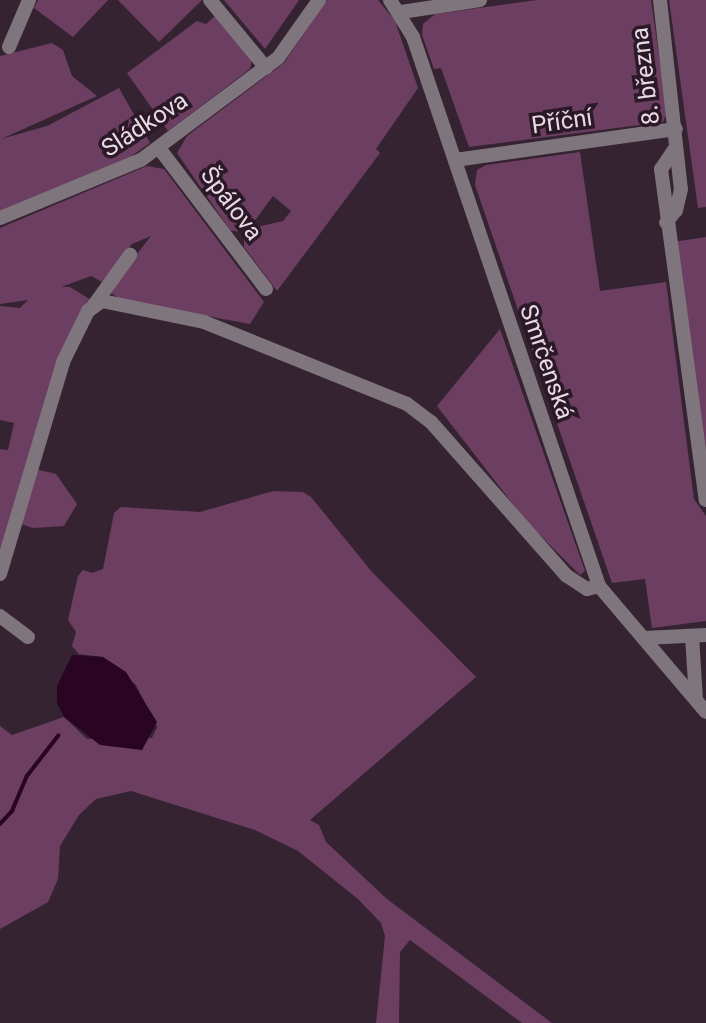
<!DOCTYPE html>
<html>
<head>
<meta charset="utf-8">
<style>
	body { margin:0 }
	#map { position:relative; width:706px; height:1023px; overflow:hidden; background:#362332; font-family:Roboto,sans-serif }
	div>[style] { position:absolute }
	.green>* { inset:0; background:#6c3f62 }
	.water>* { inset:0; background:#2a0423 }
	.stream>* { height:3.5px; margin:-1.75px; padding:0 1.75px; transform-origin:1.75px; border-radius:1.75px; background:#2a0423 }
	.minor>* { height:14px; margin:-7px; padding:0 7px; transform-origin:7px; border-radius:7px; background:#7f757c }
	span { translate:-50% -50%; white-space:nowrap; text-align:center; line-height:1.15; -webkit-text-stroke:7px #2c1928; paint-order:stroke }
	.street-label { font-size:24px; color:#e9dbe5 }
</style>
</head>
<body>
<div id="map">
	<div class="green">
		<div style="clip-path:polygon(38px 0,108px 0,73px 37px,34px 8px)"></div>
		<div style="clip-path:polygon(118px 0,202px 0,159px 42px)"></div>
		<div style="clip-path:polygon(224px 0,299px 0,265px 49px)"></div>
		<div style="clip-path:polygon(327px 0,378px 0,395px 21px,418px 88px,376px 149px,380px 153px,277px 291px,244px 247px,244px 239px,261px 226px,283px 221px,291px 211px,273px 196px,256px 219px,239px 232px,230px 230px,177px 153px,187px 136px,284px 63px)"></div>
		<div style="clip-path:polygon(537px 0,651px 0,667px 112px,663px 122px,469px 147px,441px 68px,434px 69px,422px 35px,423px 24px,435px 14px)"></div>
		<div style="clip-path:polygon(669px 0,706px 0,706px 207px,698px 208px)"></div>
		<div style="clip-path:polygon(216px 15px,252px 60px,250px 69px,168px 131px,127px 73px,197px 21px,206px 24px)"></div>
		<div style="clip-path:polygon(52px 43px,63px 50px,72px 76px,97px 96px,1px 139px,47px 126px,119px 88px,150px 143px,130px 157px,0 211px,0 56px)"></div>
		<div style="clip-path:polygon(580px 152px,600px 291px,666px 282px,694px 499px,706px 516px,706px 621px,652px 628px,645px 579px,612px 583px,475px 185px,477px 170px,486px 165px)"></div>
		<div style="clip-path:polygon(147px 166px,164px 169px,264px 302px,250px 324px,121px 300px,108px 291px,151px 236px,132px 244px,102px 282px,91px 276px,61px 287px,70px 287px,91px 300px,27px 467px,56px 474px,77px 504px,64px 526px,33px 528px,15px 522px,0 574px,0 449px,8px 450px,14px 423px,0 420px,0 306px,20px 308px,28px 300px,0 304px,0 228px)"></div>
		<div style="clip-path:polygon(706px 237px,706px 479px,673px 242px)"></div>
		<div style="clip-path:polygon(500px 329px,585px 571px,580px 575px,526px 521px,437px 406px)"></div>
		<div style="clip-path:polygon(273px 491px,303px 492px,311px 497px,372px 572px,476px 677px,310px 820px,319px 825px,326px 842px,387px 899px,552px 1023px,522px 1023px,410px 940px,400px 952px,399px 1023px,376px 1023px,385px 936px,381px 923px,358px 899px,298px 851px,255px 830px,131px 791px,96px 799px,79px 815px,60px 846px,58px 879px,48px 902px,0 929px,0 726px,12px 735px,64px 717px,87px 739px,152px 738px,157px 727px,136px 685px,103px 657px,79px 654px,72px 646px,76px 632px,68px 620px,78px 576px,83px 570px,92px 573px,103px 569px,114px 513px,121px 507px,200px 512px)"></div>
	</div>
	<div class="water">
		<div style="clip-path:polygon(72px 655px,103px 657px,126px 672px,157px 722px,142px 750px,100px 745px,64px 717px,57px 703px,57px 686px)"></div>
	</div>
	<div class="stream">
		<div style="left:0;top:824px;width:18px;rotate:-47deg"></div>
		<div style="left:12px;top:811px;width:38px;rotate:-67deg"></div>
		<div style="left:27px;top:776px;width:51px;rotate:-52.2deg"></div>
	</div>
	<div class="minor">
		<div style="left:210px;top:0;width:88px;rotate:50.5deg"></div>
		<div style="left:390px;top:0;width:44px;rotate:58.1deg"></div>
		<div style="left:413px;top:37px;width:580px;rotate:71.28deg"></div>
		<div style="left:599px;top:586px;width:165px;rotate:49.7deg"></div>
		<div style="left:660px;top:0;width:190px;rotate:83.7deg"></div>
		<div style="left:681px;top:189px;width:22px;rotate:103deg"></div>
		<div style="left:676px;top:210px;width:16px;rotate:128deg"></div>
		<div style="left:401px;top:12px;width:80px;rotate:-8.6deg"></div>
		<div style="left:9px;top:47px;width:51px;rotate:-66.9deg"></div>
		<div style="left:676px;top:147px;width:27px;rotate:124deg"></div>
		<div style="left:661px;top:169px;width:334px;rotate:82.3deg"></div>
		<div style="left:159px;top:148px;width:177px;rotate:52.8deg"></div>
		<div style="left:455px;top:160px;width:223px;rotate:-8deg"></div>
		<div style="left:0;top:218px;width:152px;rotate:-22.4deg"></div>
		<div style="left:141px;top:160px;width:171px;rotate:-36.7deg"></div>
		<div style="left:278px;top:58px;width:71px;rotate:-54.7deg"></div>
		<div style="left:94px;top:305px;width:62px;rotate:-54.2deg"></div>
		<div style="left:0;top:574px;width:221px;rotate:-73.4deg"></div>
		<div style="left:63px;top:362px;width:57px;rotate:-63.9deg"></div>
		<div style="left:88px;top:311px;width:17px;rotate:-36deg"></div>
		<div style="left:102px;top:301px;width:104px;rotate:11.6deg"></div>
		<div style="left:204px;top:322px;width:219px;rotate:22deg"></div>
		<div style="left:407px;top:404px;width:30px;rotate:37deg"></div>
		<div style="left:431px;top:422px;width:205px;rotate:48.6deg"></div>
		<div style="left:567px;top:576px;width:24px;rotate:33deg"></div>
		<div style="left:587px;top:589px;width:12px;rotate:-14deg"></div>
		<div style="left:0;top:616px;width:35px;rotate:37deg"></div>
		<div style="left:692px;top:636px;width:64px;rotate:86.4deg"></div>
		<div style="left:644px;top:638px;width:62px;rotate:-2.8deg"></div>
	</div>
	<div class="street-label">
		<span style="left:646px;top:76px;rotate:-97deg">8. března</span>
		<span style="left:562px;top:122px;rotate:-8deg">Příční</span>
		<span style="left:145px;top:125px;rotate:-33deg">Sládkova</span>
		<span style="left:231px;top:204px;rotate:53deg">Špálova</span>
		<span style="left:546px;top:362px;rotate:71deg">Smrčenská</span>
	</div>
</div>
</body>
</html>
